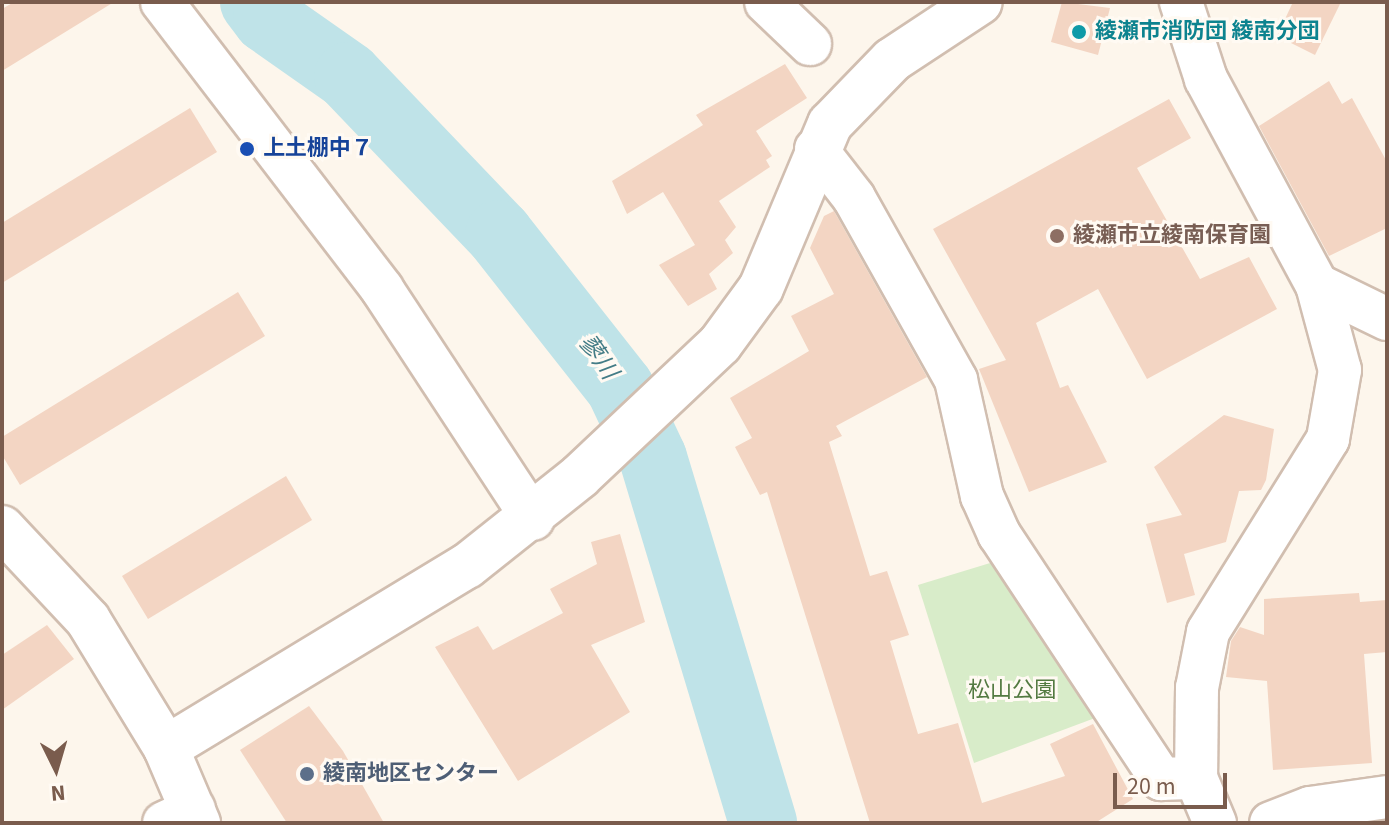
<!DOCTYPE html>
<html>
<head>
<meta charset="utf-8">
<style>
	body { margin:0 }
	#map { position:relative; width:1389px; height:825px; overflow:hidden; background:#fdf6ec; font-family:"Source Sans 3","Noto Sans JP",sans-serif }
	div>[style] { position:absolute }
	.green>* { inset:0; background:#d8ecc9 }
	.river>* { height:68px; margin:-34px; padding:0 34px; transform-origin:34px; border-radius:34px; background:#bfe3e8 }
	.building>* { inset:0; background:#f3d5c3 }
	.roads { filter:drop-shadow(2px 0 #d1beb0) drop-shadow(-2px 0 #d1beb0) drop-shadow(0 2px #d1beb0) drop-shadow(0 -2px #d1beb0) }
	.minor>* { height:42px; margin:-21px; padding:0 21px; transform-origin:21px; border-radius:21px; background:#fff }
	.tertiary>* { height:44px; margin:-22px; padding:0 22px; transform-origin:22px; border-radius:22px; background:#fff }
	.dots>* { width:22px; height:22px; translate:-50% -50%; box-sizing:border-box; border:4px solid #fffaf3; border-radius:50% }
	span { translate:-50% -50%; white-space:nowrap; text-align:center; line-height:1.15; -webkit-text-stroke:6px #fffaf3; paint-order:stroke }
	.culture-label { font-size:22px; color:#0d838f; font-weight:700 }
	.left { translate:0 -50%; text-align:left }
	.transit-label { font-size:22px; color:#164399; font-weight:700 }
	.education-label { font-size:22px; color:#785e54; font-weight:700 }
	.park-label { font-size:22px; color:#537a41 }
	.service-label { font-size:22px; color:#4e5e75; font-weight:700 }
	.water-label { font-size:24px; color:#437c86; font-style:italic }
	.frame { position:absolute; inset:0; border:4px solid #7a5c4d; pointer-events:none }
	.north { position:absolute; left:16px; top:729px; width:80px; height:80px; -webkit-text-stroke:6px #fffaf3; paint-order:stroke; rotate:175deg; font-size:22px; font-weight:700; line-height:32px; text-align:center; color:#7a5c4d }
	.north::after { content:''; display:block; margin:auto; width:28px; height:36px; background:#7a5c4d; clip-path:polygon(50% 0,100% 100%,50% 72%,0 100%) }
	.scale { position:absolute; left:1113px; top:773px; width:114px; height:36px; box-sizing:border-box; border:4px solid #7a5c4d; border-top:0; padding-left:10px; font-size:24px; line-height:28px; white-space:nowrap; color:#7a5c4d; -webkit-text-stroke:6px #fffaf3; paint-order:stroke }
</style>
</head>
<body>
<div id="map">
	<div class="green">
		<div style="clip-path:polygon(1000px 560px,1095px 718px,974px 763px,918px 585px)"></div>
	</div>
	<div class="river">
		<div style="left:254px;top:2px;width:21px;rotate:53deg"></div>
		<div style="left:267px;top:19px;width:99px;rotate:35.1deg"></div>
		<div style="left:348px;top:76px;width:219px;rotate:46.3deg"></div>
		<div style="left:499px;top:234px;width:196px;rotate:51.8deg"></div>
		<div style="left:620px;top:388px;width:77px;rotate:64.8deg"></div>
		<div style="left:653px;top:458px;width:381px;rotate:73.2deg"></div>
	</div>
	<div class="building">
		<div style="clip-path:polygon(14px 2px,114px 2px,2px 71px,2px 9px)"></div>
		<div style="clip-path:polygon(1062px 2px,1110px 8px,1098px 55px,1051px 42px)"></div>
		<div style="clip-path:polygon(1293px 2px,1341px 2px,1315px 55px,1277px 36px)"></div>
		<div style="clip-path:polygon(785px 64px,807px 98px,756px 131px,772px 156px,766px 160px,770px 167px,719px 201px,736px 227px,725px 240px,733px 253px,709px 274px,717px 289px,688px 306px,659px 265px,695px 245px,663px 192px,627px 214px,612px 181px,703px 125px,696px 115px)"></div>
		<div style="clip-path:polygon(1329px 81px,1342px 104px,1352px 98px,1387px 162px,1387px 228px,1329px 256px,1259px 126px)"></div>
		<div style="clip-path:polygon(1169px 99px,1191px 138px,1137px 168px,1200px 279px,1249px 257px,1277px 309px,1147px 379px,1098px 289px,1036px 323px,1060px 388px,1068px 385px,1107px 462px,1029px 492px,979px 369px,1006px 360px,933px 229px)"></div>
		<div style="clip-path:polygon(190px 108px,217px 152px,2px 283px,2px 223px)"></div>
		<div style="clip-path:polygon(834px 211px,927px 377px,836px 426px,842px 436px,829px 442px,870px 576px,887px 571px,909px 635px,890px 641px,918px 734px,958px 723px,982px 803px,1065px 776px,1050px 744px,1093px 724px,1133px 799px,1095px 823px,870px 823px,767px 492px,760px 495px,735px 447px,752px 438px,730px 398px,809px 351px,791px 316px,834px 294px,810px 248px,824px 216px)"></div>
		<div style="clip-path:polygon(238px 292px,265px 336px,20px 485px,2px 455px,2px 437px)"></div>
		<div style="clip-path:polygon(1224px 415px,1274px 429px,1266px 480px,1261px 490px,1239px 491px,1226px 542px,1184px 554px,1195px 595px,1167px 603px,1146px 524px,1182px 515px,1154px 467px)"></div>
		<div style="clip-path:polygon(286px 476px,312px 520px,148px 619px,122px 576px)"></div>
		<div style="clip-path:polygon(620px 534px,645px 622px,591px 645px,630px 712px,518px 781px,435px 647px,478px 626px,493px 650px,563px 613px,550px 589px,597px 564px,591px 542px)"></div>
		<div style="clip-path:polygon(1359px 593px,1360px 602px,1387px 600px,1387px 652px,1364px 654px,1372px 763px,1273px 770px,1267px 681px,1226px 677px,1231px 641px,1240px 627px,1264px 635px,1264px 599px)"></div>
		<div style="clip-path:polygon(47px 625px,74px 659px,2px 710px,2px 655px)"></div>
		<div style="clip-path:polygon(309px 706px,343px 751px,384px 823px,287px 823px,240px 750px)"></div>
	</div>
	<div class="roads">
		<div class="minor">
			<div style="left:162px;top:2px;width:362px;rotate:52.5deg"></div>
			<div style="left:382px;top:289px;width:275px;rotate:56.7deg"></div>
			<div style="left:766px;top:2px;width:61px;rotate:43.7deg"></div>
			<div style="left:1181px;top:2px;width:81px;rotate:72deg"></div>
			<div style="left:1206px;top:79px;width:234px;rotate:61.7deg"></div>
			<div style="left:1317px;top:285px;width:88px;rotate:74.9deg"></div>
			<div style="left:1340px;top:370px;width:70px;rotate:99.9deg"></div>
			<div style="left:1328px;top:439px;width:227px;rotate:121.9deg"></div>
			<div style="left:1208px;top:632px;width:57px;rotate:101.1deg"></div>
			<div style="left:1197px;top:688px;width:90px;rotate:90.6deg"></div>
			<div style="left:816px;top:149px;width:62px;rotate:52.2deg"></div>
			<div style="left:854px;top:198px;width:209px;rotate:60.7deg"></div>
			<div style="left:956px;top:380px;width:119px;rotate:77.4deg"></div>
			<div style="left:982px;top:496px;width:42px;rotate:65.9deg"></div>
			<div style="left:999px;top:534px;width:294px;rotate:56.5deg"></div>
			<div style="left:1161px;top:779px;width:35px;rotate:-2deg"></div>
			<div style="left:1196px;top:778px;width:49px;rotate:67.1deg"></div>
			<div style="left:1317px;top:285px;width:78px;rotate:25.9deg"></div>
			<div style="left:164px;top:823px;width:33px;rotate:-25deg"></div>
			<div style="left:1271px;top:823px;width:42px;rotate:-21deg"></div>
			<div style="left:1310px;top:808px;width:78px;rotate:-8.1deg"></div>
		</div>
		<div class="tertiary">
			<div style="left:2px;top:528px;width:126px;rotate:46.9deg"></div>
			<div style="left:88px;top:620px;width:150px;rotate:58.6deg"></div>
			<div style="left:166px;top:748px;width:82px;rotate:66.9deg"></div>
			<div style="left:166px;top:748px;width:352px;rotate:-31.2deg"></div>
			<div style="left:467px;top:566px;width:144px;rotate:-38.5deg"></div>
			<div style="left:580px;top:476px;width:192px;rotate:-43.3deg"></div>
			<div style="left:720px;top:344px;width:69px;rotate:-53.8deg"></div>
			<div style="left:761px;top:288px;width:178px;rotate:-67.2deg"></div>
			<div style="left:830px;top:124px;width:89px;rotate:-45.9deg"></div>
			<div style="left:892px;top:60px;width:105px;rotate:-33.4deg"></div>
		</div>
	</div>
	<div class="dots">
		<div style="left:1079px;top:32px;background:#0f9aa8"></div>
		<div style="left:247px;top:149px;background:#1a4fb4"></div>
		<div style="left:1057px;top:236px;background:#8d6e63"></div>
		<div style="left:307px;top:774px;background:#5c6f8a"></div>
	</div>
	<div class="culture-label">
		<span class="left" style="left:1095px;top:32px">綾瀬市消防団 綾南分団</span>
	</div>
	<div class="transit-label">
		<span class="left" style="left:263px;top:149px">上土棚中７</span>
	</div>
	<div class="education-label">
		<span class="left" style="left:1073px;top:236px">綾瀬市立綾南保育園</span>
	</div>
	<div class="park-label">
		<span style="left:1012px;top:691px">松山公園</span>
	</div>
	<div class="service-label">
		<span class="left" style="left:323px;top:774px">綾南地区センター</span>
	</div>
	<div class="water-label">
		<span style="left:598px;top:357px;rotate:55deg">蓼川</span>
	</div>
	<div class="frame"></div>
	<div class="north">N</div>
	<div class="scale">20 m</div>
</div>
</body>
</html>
